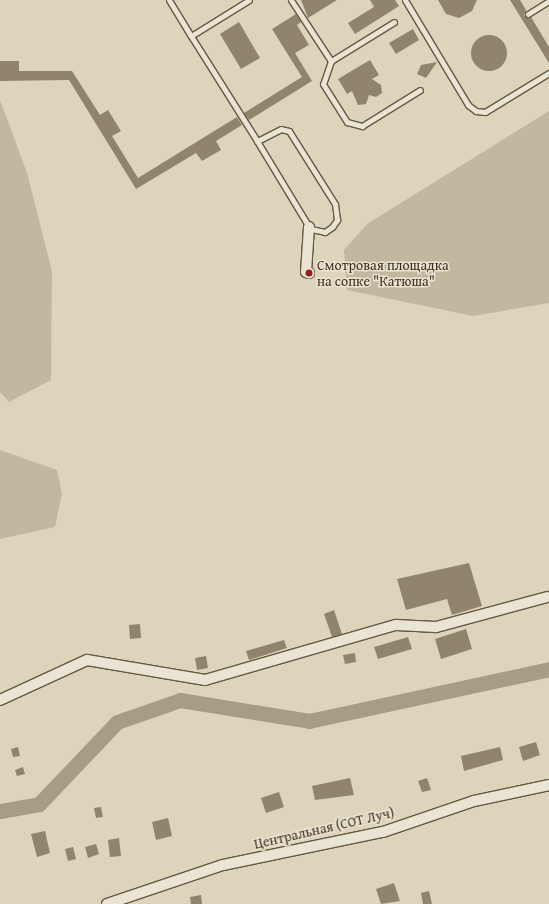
<!DOCTYPE html>
<html>
<head>
<meta charset="utf-8">
<style>
	body { margin:0 }
	#map { position:relative; width:549px; height:904px; overflow:hidden; background:#ddd5bb; font-family:"Gentium Book Plus",serif }
	div>[style] { position:absolute }
	.green>* { inset:0; background:#c2b89f }
	.river>* { height:15px; margin:-7.5px; padding:0 7.5px; transform-origin:7.5px; border-radius:7.5px; background:#a79c84 }
	.building>* { inset:0; background:#91846d }
	.round { border-radius:50% }
	.roads { filter:drop-shadow(1px 0 #665741) drop-shadow(-1px 0 #665741) drop-shadow(0 1px #665741) drop-shadow(0 -1px #665741) }
	.lane>* { height:5px; margin:-2.5px; padding:0 2.5px; transform-origin:2.5px; border-radius:2.5px; background:#e9e4d3 }
	.street>* { height:10px; margin:-5px; padding:0 5px; transform-origin:5px; border-radius:5px; background:#e9e4d3 }
	.dots>* { width:11px; height:11px; translate:-50% -50%; box-sizing:border-box; border:2px solid #e9e4d3; border-radius:50% }
	span { translate:-50% -50%; white-space:nowrap; text-align:center; line-height:1.15; -webkit-text-stroke:3px #e9e4d3; paint-order:stroke }
	.poi-label { font-size:14px; color:#3f2d18 }
	.left { translate:0 -50%; text-align:left }
	.street-label { font-size:14px; color:#3f2d18 }
</style>
</head>
<body>
<div id="map">
	<div class="green">
		<div style="clip-path:polygon(0 100px,27px 173px,52px 271px,51px 380px,9px 402px,0 392px)"></div>
		<div style="clip-path:polygon(549px 111px,549px 303px,473px 316px,347px 290px,344px 250px,367px 224px)"></div>
		<div style="clip-path:polygon(0 450px,57px 470px,62px 494px,55px 527px,0 539px)"></div>
	</div>
	<div class="river">
		<div style="left:0;top:811px;width:40px;rotate:-10deg"></div>
		<div style="left:39px;top:804px;width:113px;rotate:-46.4deg"></div>
		<div style="left:117px;top:722px;width:67px;rotate:-19.2deg"></div>
		<div style="left:180px;top:700px;width:131px;rotate:9.2deg"></div>
		<div style="left:309px;top:721px;width:246px;rotate:-12.2deg"></div>
	</div>
	<div class="building">
		<div style="clip-path:polygon(301px 0,337px 0,308px 18px)"></div>
		<div style="clip-path:polygon(370px 0,395px 0,399px 6px,355px 34px,348px 23px,374px 7px)"></div>
		<div style="clip-path:polygon(438px 0,477px 0,472px 11px,459px 18px,446px 14px)"></div>
		<div style="clip-path:polygon(510px 0,520px 0,526px 10px,524px 16px,531px 17px,549px 47px,549px 63px)"></div>
		<div style="clip-path:polygon(296px 14px,301px 22px,297px 25px,309px 45px,295px 53px,312px 81px,249px 120px,244px 113px,302px 77px,272px 29px)"></div>
		<div style="clip-path:polygon(239px 22px,260px 58px,241px 69px,220px 34px)"></div>
		<div style="clip-path:polygon(413px 29px,419px 40px,396px 54px,389px 43px)"></div>
		<div class="round" style="left:471px;top:35px;width:36px;height:36px"></div>
		<div style="clip-path:polygon(370px 60px,379px 75px,372px 79px,381px 85px,382px 93px,376px 97px,369px 95px,366px 104px,358px 105px,352px 91px,347px 94px,338px 79px)"></div>
		<div style="clip-path:polygon(0 61px,19px 61px,19px 71px,72px 71px,100px 115px,108px 110px,121px 131px,112px 136px,138px 178px,237px 117px,242px 125px,216px 141px,221px 150px,202px 161px,196px 153px,136px 189px,69px 80px,0 81px)"></div>
		<div style="clip-path:polygon(437px 62px,426px 78px,417px 74px,421px 65px)"></div>
		<div style="clip-path:polygon(469px 563px,482px 606px,452px 615px,447px 599px,406px 610px,397px 579px)"></div>
		<div style="clip-path:polygon(334px 610px,342px 634px,332px 637px,324px 614px)"></div>
		<div style="clip-path:polygon(140px 624px,141px 638px,130px 639px,129px 625px)"></div>
		<div style="clip-path:polygon(466px 629px,472px 649px,441px 659px,435px 639px)"></div>
		<div style="clip-path:polygon(408px 637px,412px 649px,378px 659px,374px 647px)"></div>
		<div style="clip-path:polygon(284px 640px,287px 648px,249px 660px,246px 651px)"></div>
		<div style="clip-path:polygon(355px 653px,356px 662px,345px 664px,343px 655px)"></div>
		<div style="clip-path:polygon(206px 656px,208px 668px,197px 670px,195px 658px)"></div>
		<div style="clip-path:polygon(536px 742px,540px 755px,523px 761px,519px 747px)"></div>
		<div style="clip-path:polygon(18px 747px,20px 756px,13px 757px,11px 749px)"></div>
		<div style="clip-path:polygon(500px 747px,503px 760px,464px 771px,461px 756px)"></div>
		<div style="clip-path:polygon(23px 767px,25px 774px,17px 776px,15px 770px)"></div>
		<div style="clip-path:polygon(350px 778px,354px 795px,315px 800px,312px 786px)"></div>
		<div style="clip-path:polygon(427px 778px,431px 790px,422px 792px,418px 781px)"></div>
		<div style="clip-path:polygon(279px 792px,284px 807px,266px 813px,261px 798px)"></div>
		<div style="clip-path:polygon(101px 807px,103px 817px,96px 818px,94px 808px)"></div>
		<div style="clip-path:polygon(168px 818px,172px 836px,156px 840px,152px 822px)"></div>
		<div style="clip-path:polygon(45px 831px,50px 853px,37px 857px,31px 834px)"></div>
		<div style="clip-path:polygon(119px 838px,121px 856px,110px 857px,108px 840px)"></div>
		<div style="clip-path:polygon(96px 844px,99px 854px,88px 858px,85px 847px)"></div>
		<div style="clip-path:polygon(73px 847px,76px 859px,68px 861px,65px 849px)"></div>
		<div style="clip-path:polygon(394px 883px,400px 901px,381px 904px,376px 889px)"></div>
		<div style="clip-path:polygon(429px 891px,432px 904px,423px 904px,421px 893px)"></div>
		<div style="clip-path:polygon(201px 895px,202px 904px,191px 904px,190px 897px)"></div>
	</div>
	<div class="roads">
		<div class="lane">
			<div style="left:169px;top:0;width:42px;rotate:58.6deg"></div>
			<div style="left:191px;top:36px;width:124px;rotate:57.8deg"></div>
			<div style="left:257px;top:141px;width:100px;rotate:58.8deg"></div>
			<div style="left:309px;top:227px;width:3px;rotate:45deg"></div>
			<div style="left:311px;top:229px;width:14px;rotate:12deg"></div>
			<div style="left:325px;top:232px;width:9px;rotate:-36deg"></div>
			<div style="left:332px;top:227px;width:9px;rotate:-54deg"></div>
			<div style="left:337px;top:220px;width:16px;rotate:-97deg"></div>
			<div style="left:335px;top:204px;width:86px;rotate:-122.2deg"></div>
			<div style="left:289px;top:131px;width:8px;rotate:-166deg"></div>
			<div style="left:281px;top:129px;width:27px;rotate:153deg"></div>
			<div style="left:291px;top:0;width:73px;rotate:56.7deg"></div>
			<div style="left:331px;top:61px;width:24px;rotate:109deg"></div>
			<div style="left:323px;top:84px;width:45px;rotate:57.7deg"></div>
			<div style="left:347px;top:122px;width:16px;rotate:15deg"></div>
			<div style="left:362px;top:126px;width:68px;rotate:-31.8deg"></div>
			<div style="left:405px;top:0;width:122px;rotate:59deg"></div>
			<div style="left:468px;top:105px;width:10px;rotate:37deg"></div>
			<div style="left:476px;top:111px;width:9px;rotate:6deg"></div>
			<div style="left:485px;top:112px;width:75px;rotate:-31.4deg"></div>
			<div style="left:528px;top:14px;width:25px;rotate:-32deg"></div>
			<div style="left:191px;top:36px;width:68px;rotate:-31.8deg"></div>
			<div style="left:331px;top:61px;width:74px;rotate:-31.8deg"></div>
		</div>
		<div class="street">
			<div style="left:309px;top:273px;width:3px;rotate:-162deg"></div>
			<div style="left:306px;top:272px;width:45px;rotate:-86.2deg"></div>
			<div style="left:0;top:700px;width:96px;rotate:-24.7deg"></div>
			<div style="left:87px;top:660px;width:120px;rotate:9.6deg"></div>
			<div style="left:205px;top:680px;width:199px;rotate:-16.1deg"></div>
			<div style="left:396px;top:625px;width:40px;rotate:2.9deg"></div>
			<div style="left:436px;top:627px;width:115px;rotate:-15.1deg"></div>
			<div style="left:107px;top:904px;width:122px;rotate:-18.6deg"></div>
			<div style="left:223px;top:865px;width:163px;rotate:-11.7deg"></div>
			<div style="left:383px;top:832px;width:96px;rotate:-18.8deg"></div>
			<div style="left:474px;top:801px;width:77px;rotate:-12deg"></div>
		</div>
	</div>
	<div class="dots">
		<div style="left:309px;top:273px;background:#8f2418"></div>
	</div>
	<div class="poi-label">
		<span class="left" style="left:317px;top:273px">Смотровая площадка<br>на сопке "Катюша"</span>
	</div>
	<div class="street-label">
		<span style="left:324px;top:828px;rotate:-13deg">Центральная (СОТ Луч)</span>
	</div>
</div>
</body>
</html>
